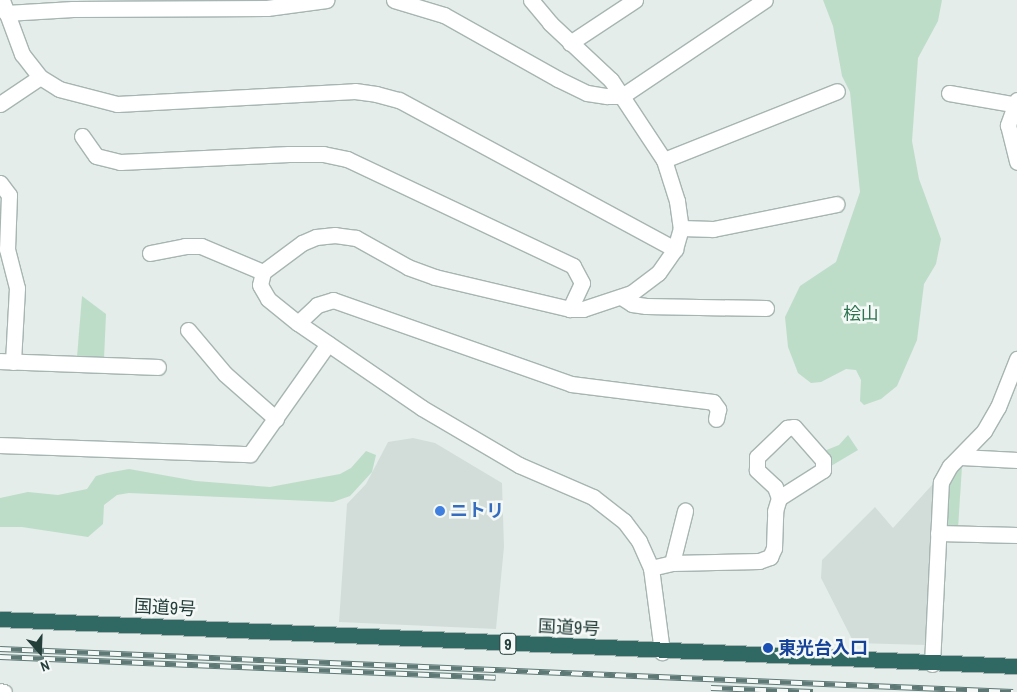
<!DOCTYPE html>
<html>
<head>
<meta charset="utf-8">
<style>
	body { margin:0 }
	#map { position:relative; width:1017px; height:692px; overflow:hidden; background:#e4edea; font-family:"Archivo Narrow","Noto Sans JP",sans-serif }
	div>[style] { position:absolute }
	.built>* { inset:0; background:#d2ddd9 }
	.green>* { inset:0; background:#bdddc9 }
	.roads { filter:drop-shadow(1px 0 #a7b5b2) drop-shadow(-1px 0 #a7b5b2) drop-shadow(0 1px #a7b5b2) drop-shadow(0 -1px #a7b5b2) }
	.minor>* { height:15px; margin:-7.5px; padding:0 7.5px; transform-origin:7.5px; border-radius:7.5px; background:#fff }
	.highway>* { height:15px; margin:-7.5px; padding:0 7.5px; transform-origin:7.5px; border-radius:7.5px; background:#306964 }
	.rail>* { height:5.5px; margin-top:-2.75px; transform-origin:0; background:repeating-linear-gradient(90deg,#f4f9f7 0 11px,#5e7975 0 22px); box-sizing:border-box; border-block:1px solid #5e7975 }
	.dots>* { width:14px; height:14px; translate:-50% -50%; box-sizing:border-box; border:2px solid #f4f9f7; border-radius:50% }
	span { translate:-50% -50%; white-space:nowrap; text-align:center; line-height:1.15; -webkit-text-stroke:5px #f4f9f7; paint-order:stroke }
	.shield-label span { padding:1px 4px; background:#f4f9f7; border:1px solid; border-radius:4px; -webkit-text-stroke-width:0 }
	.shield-label { font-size:16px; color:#243e3a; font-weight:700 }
	.park-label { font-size:18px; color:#2f7451 }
	.shop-label { font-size:18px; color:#366cbe; font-weight:700 }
	.left { translate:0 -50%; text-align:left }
	.street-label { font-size:18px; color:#243e3a }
	.transit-label { font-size:18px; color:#164399; font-weight:700 }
	.north { position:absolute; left:15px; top:627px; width:50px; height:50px; -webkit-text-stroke:4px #f4f9f7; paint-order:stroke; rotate:160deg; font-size:14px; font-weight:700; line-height:20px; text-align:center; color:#243e3a }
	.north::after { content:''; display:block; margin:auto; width:18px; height:22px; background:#243e3a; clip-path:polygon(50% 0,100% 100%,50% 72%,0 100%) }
</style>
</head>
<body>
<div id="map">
	<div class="built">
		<div style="clip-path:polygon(413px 438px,435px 443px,502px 483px,504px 547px,496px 629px,339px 622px,347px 504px,366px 484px,388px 442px)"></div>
		<div style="clip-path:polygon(932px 485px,936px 485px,926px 645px,854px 643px,821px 578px,822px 560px,875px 507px,893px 528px)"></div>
	</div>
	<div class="green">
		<div style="clip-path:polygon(823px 0,942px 0,938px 21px,918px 58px,912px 141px,919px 179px,941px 239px,936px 264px,924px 284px,917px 340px,897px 386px,881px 399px,864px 405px,860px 401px,861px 380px,856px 370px,846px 369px,821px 382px,811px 383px,798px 373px,788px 347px,785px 317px,800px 286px,836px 262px,860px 192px,850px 92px,842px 76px,833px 26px)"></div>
		<div style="clip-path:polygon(82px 296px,106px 314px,104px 359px,77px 357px)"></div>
		<div style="clip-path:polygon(848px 435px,858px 450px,831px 466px,824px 451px,839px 445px)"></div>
		<div style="clip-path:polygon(366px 451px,376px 455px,372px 472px,350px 496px,333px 502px,129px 493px,117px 495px,104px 505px,103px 524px,88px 537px,22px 527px,0 527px,0 498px,28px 492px,58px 495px,87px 489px,96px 476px,107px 473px,129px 469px,196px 481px,270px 487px,340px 474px,351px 468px)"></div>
		<div style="clip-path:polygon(962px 466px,958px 529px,945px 528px,948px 482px,958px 467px)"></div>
	</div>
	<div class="roads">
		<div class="minor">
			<div style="left:2px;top:0;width:58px;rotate:69.7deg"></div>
			<div style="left:22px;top:54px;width:29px;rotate:52deg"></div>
			<div style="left:40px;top:77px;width:22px;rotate:32deg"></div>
			<div style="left:59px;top:89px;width:60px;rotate:14.5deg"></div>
			<div style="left:117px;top:104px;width:238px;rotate:-3.1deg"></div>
			<div style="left:355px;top:91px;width:21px;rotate:8deg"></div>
			<div style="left:376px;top:94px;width:24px;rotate:15deg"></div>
			<div style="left:399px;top:100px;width:314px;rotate:28.4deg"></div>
			<div style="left:394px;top:0;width:52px;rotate:16.7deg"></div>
			<div style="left:444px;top:15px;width:131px;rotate:29.3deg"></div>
			<div style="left:558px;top:79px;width:32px;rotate:26deg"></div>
			<div style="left:587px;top:93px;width:20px;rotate:9deg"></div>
			<div style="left:607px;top:96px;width:15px"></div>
			<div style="left:622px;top:96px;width:172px;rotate:-33.9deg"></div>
			<div style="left:531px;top:0;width:30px;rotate:50deg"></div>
			<div style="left:550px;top:23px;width:83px;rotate:43.1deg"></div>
			<div style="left:611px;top:80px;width:96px;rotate:56.5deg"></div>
			<div style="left:664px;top:160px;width:43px;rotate:72.4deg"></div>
			<div style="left:677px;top:201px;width:27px;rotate:82deg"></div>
			<div style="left:681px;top:228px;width:22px;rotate:106deg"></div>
			<div style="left:675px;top:249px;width:29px;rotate:125deg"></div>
			<div style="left:658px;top:273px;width:34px;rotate:143deg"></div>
			<div style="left:631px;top:293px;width:51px;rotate:161.6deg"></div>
			<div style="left:583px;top:309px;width:13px;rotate:180deg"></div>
			<div style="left:570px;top:309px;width:139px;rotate:-166.7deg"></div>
			<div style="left:435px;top:277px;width:29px;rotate:-160deg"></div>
			<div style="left:408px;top:267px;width:60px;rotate:-150.9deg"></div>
			<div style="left:356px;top:238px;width:21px;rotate:-172deg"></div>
			<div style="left:335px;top:235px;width:19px;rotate:174deg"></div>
			<div style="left:316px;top:237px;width:15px;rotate:157deg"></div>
			<div style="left:302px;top:243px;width:49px;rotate:143.4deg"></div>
			<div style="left:263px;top:272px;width:13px;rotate:103deg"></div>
			<div style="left:260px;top:285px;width:16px;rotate:60deg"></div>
			<div style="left:268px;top:299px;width:38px;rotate:39deg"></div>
			<div style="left:298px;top:323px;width:150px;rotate:34.4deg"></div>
			<div style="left:422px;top:408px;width:113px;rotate:30.4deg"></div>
			<div style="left:519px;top:465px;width:81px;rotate:23.4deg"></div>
			<div style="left:593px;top:497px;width:39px;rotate:38deg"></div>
			<div style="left:624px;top:521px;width:25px;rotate:53deg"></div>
			<div style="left:639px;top:541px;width:30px;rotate:66deg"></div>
			<div style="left:651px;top:568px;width:85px;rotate:82.5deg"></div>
			<div style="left:6px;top:13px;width:67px;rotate:-3.4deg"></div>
			<div style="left:73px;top:9px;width:194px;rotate:-0.3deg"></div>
			<div style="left:267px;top:8px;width:60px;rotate:-7.7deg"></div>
			<div style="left:570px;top:43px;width:78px;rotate:-33.5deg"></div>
			<div style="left:949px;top:93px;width:69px;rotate:10deg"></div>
			<div style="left:1017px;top:100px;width:27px;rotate:110deg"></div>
			<div style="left:1008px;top:125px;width:38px;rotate:76deg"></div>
			<div style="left:0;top:104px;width:48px;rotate:-34deg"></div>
			<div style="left:82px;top:136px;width:24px;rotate:55deg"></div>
			<div style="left:96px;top:156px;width:25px;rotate:14deg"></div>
			<div style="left:120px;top:162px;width:169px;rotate:-2.7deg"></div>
			<div style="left:289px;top:154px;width:34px"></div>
			<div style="left:323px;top:154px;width:25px;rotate:12deg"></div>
			<div style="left:347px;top:159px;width:250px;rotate:25.3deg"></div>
			<div style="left:573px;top:266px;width:19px;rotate:62deg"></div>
			<div style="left:582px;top:283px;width:29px;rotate:115deg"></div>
			<div style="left:664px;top:160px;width:186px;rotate:-21.7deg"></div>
			<div style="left:0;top:183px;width:15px;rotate:53deg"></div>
			<div style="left:9px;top:195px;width:54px;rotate:92.1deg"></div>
			<div style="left:7px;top:249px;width:40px;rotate:75.6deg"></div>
			<div style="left:17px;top:288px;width:74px;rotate:93.1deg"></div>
			<div style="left:681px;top:228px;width:32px;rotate:2deg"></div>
			<div style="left:713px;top:229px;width:126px;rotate:-11.4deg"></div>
			<div style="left:150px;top:253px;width:36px;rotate:-11deg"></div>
			<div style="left:185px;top:246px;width:16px"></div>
			<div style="left:201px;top:246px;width:67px;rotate:22.8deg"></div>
			<div style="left:621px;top:297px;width:13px;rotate:32deg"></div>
			<div style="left:632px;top:304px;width:14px;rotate:8deg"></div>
			<div style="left:646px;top:306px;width:120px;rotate:1deg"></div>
			<div style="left:298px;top:323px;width:26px;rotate:-43deg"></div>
			<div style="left:317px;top:305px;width:17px;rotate:-17deg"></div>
			<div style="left:333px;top:300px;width:252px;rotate:19.4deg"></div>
			<div style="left:571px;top:384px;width:143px;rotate:7.2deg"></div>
			<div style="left:713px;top:402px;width:9px;rotate:54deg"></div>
			<div style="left:718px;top:409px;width:10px;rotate:101deg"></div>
			<div style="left:188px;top:330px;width:57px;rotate:49.9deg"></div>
			<div style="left:225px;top:374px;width:68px;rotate:41.4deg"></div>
			<div style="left:0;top:361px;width:158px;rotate:2.2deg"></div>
			<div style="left:0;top:445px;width:250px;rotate:2.1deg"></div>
			<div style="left:250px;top:454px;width:135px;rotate:-54.7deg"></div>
			<div style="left:961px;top:457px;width:56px;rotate:3.1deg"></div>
			<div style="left:938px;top:533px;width:79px;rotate:1.5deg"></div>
			<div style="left:672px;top:563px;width:54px;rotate:-76deg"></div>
			<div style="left:651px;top:568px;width:22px;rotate:-13deg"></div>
			<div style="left:672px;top:563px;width:87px;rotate:-1.3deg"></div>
			<div style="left:759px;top:561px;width:12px;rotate:-20deg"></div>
			<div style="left:770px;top:557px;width:10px;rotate:-66deg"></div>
			<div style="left:774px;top:548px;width:37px;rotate:-88deg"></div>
			<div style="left:775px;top:511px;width:14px;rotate:-73deg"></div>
			<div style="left:779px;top:498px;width:12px;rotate:-110deg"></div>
			<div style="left:775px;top:487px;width:25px;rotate:-137deg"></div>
			<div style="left:757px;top:470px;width:13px;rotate:-90deg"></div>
			<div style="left:757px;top:457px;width:42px;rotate:-44deg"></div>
			<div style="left:787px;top:428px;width:7px;rotate:-8deg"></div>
			<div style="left:794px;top:427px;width:44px;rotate:48.7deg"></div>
			<div style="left:823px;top:460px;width:10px;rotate:90deg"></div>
			<div style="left:823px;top:470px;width:52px;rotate:147.5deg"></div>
			<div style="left:932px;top:664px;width:182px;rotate:-87.2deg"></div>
			<div style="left:941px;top:482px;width:18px;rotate:-61deg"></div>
			<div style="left:950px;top:466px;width:49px;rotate:-45.8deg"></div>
			<div style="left:984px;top:431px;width:28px;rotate:-60deg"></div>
			<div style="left:998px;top:407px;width:52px;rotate:-68.4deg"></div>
			<div style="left:0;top:691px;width:4px;rotate:14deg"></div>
		</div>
		<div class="highway">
			<div style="left:0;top:619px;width:1018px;rotate:2.65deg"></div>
		</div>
	</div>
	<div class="rail">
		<div style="left:0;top:649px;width:1014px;rotate:2.43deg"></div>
		<div style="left:0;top:657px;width:496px;rotate:2.4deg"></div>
		<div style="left:711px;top:688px;width:102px;rotate:2.2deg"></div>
	</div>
	<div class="dots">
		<div style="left:440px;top:511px;background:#3f7fe0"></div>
		<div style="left:768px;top:648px;background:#1a4fb4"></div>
	</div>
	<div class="shield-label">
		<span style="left:508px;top:644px">9</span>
	</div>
	<div class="park-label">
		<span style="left:861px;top:314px">桧山</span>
	</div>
	<div class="shop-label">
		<span class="left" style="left:450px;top:511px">ニトリ</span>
	</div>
	<div class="street-label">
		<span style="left:165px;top:608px;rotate:3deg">国道9号</span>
		<span style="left:569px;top:628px;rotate:3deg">国道9号</span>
	</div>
	<div class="transit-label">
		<span class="left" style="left:778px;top:648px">東光台入口</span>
	</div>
	<div class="north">N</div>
</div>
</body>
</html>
